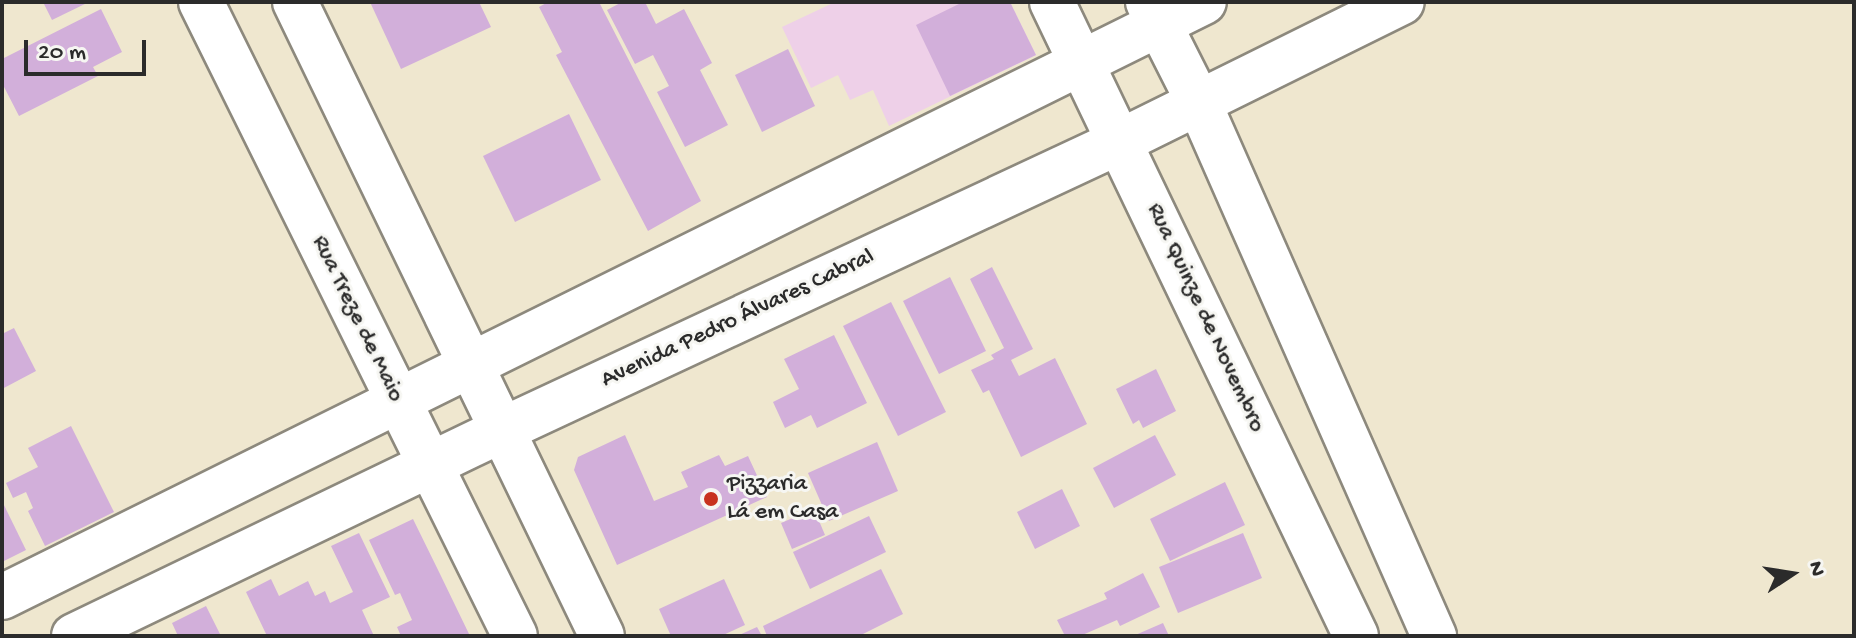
<!DOCTYPE html>
<html>
<head>
<meta charset="utf-8">
<style>
	body { margin:0 }
	#map { position:relative; width:1856px; height:638px; overflow:hidden; background:#efe7cf; font-family:"Gochi Hand",sans-serif }
	div>[style] { position:absolute }
	.built>* { inset:0; background:#eed0e8 }
	.building>* { inset:0; background:#d2afda }
	.roads { filter:drop-shadow(2px 0 #8d897d) drop-shadow(-2px 0 #8d897d) drop-shadow(0 2px #8d897d) drop-shadow(0 -2px #8d897d) }
	.minor>* { height:44px; margin:-22px; padding:0 22px; transform-origin:22px; border-radius:22px; background:#fff }
	.dots>* { width:22px; height:22px; translate:-50% -50%; box-sizing:border-box; border:4px solid #f6f6f2; border-radius:50% }
	span { translate:-50% -50%; white-space:nowrap; text-align:center; line-height:1.15; -webkit-text-stroke:6px #f6f6f2; paint-order:stroke }
	.street-label { font-size:24px; color:#2b2b2b }
	.poi-label { font-size:24px; color:#2b2b2b }
	.left { translate:0 -50%; text-align:left }
	.frame { position:absolute; inset:0; border:4px solid #2b2b2b; pointer-events:none }
	.north { position:absolute; left:1752px; top:534px; width:80px; height:80px; -webkit-text-stroke:6px #f6f6f2; paint-order:stroke; rotate:78deg; font-size:22px; font-weight:700; line-height:32px; text-align:center; color:#2b2b2b }
	.north::after { content:''; display:block; margin:auto; width:28px; height:36px; background:#2b2b2b; clip-path:polygon(50% 0,100% 100%,50% 72%,0 100%) }
	.scale { position:absolute; left:24px; top:40px; width:122px; height:36px; box-sizing:border-box; border:4px solid #2b2b2b; border-top:0; padding-left:10px; font-size:24px; line-height:28px; white-space:nowrap; color:#2b2b2b; -webkit-text-stroke:6px #f6f6f2; paint-order:stroke }
</style>
</head>
<body>
<div id="map">
	<div class="built">
		<div style="clip-path:polygon(835px 2px,1010px 2px,1036px 55px,889px 126px,873px 90px,850px 100px,838px 75px,811px 88px,782px 27px)"></div>
	</div>
	<div class="building">
		<div style="clip-path:polygon(43px 2px,89px 2px,52px 20px)"></div>
		<div style="clip-path:polygon(370px 2px,479px 2px,491px 27px,401px 69px)"></div>
		<div style="clip-path:polygon(548px 2px,599px 2px,701px 201px,648px 231px,556px 55px,562px 52px,539px 7px)"></div>
		<div style="clip-path:polygon(622px 2px,645px 2px,656px 24px,684px 9px,712px 63px,700px 70px,728px 125px,685px 147px,657px 92px,669px 86px,653px 55px,635px 64px,607px 10px)"></div>
		<div style="clip-path:polygon(963px 2px,1010px 2px,1036px 55px,950px 96px,916px 25px)"></div>
		<div style="clip-path:polygon(101px 9px,122px 52px,93px 67px,98px 76px,19px 116px,2px 83px,2px 59px)"></div>
		<div style="clip-path:polygon(788px 49px,815px 106px,762px 132px,735px 75px)"></div>
		<div style="clip-path:polygon(569px 114px,601px 180px,515px 222px,483px 156px)"></div>
		<div style="clip-path:polygon(992px 267px,1033px 349px,1011px 360px,1019px 376px,1055px 358px,1087px 424px,1021px 457px,989px 390px,983px 393px,971px 370px,994px 359px,991px 355px,1004px 348px,970px 279px)"></div>
		<div style="clip-path:polygon(950px 277px,986px 351px,939px 374px,903px 301px)"></div>
		<div style="clip-path:polygon(891px 302px,946px 412px,898px 436px,843px 326px)"></div>
		<div style="clip-path:polygon(14px 328px,36px 371px,2px 389px,2px 334px)"></div>
		<div style="clip-path:polygon(834px 335px,867px 403px,817px 428px,811px 415px,785px 428px,773px 402px,799px 389px,784px 359px)"></div>
		<div style="clip-path:polygon(1156px 369px,1176px 411px,1143px 428px,1139px 420px,1133px 424px,1116px 389px)"></div>
		<div style="clip-path:polygon(71px 426px,114px 512px,45px 546px,28px 511px,33px 508px,26px 492px,13px 498px,6px 483px,38px 467px,28px 448px)"></div>
		<div style="clip-path:polygon(625px 435px,654px 501px,688px 487px,681px 472px,719px 455px,725px 466px,748px 456px,767px 497px,617px 565px,574px 470px,578px 457px)"></div>
		<div style="clip-path:polygon(1155px 435px,1176px 475px,1114px 508px,1093px 468px)"></div>
		<div style="clip-path:polygon(877px 442px,898px 491px,829px 521px,808px 473px)"></div>
		<div style="clip-path:polygon(1225px 482px,1245px 525px,1170px 561px,1150px 519px)"></div>
		<div style="clip-path:polygon(1062px 489px,1080px 526px,1035px 549px,1017px 512px)"></div>
		<div style="clip-path:polygon(2px 501px,26px 550px,2px 562px)"></div>
		<div style="clip-path:polygon(814px 509px,825px 535px,792px 549px,781px 523px)"></div>
		<div style="clip-path:polygon(869px 516px,886px 552px,810px 589px,793px 552px)"></div>
		<div style="clip-path:polygon(413px 519px,440px 574px,470px 636px,401px 636px,397px 627px,412px 620px,400px 593px,395px 595px,369px 540px)"></div>
		<div style="clip-path:polygon(359px 533px,390px 597px,362px 610px,374px 636px,267px 636px,246px 592px,271px 579px,279px 596px,308px 581px,315px 596px,325px 591px,330px 603px,353px 592px,331px 546px)"></div>
		<div style="clip-path:polygon(1243px 533px,1262px 578px,1178px 613px,1159px 567px)"></div>
		<div style="clip-path:polygon(881px 569px,903px 614px,859px 636px,767px 636px,763px 626px)"></div>
		<div style="clip-path:polygon(1143px 573px,1160px 607px,1120px 626px,1117px 620px,1080px 636px,1065px 636px,1057px 620px,1107px 599px,1104px 593px)"></div>
		<div style="clip-path:polygon(724px 579px,745px 625px,721px 636px,671px 636px,659px 609px)"></div>
		<div style="clip-path:polygon(206px 606px,221px 636px,178px 636px,172px 623px)"></div>
		<div style="clip-path:polygon(1163px 623px,1169px 636px,1133px 636px)"></div>
		<div style="clip-path:polygon(757px 627px,762px 636px,737px 636px)"></div>
	</div>
	<div class="roads">
		<div class="minor">
			<div style="left:201px;top:2px;width:707px;rotate:63.65deg"></div>
			<div style="left:295px;top:2px;width:704px;rotate:64.16deg"></div>
			<div style="left:1052px;top:2px;width:703px;rotate:64.38deg"></div>
			<div style="left:1148px;top:2px;width:113px;rotate:63.2deg"></div>
			<div style="left:1199px;top:103px;width:583px;rotate:66.21deg"></div>
			<div style="left:2px;top:597px;width:1341px;rotate:-26.34deg"></div>
			<div style="left:74px;top:636px;width:477px;rotate:-25.7deg"></div>
			<div style="left:504px;top:429px;width:681px;rotate:-25.02deg"></div>
			<div style="left:1121px;top:141px;width:313px;rotate:-26.3deg"></div>
		</div>
	</div>
	<div class="dots">
		<div style="left:711px;top:499px;background:#c8321e"></div>
	</div>
	<div class="street-label">
		<span style="left:1205px;top:318px;rotate:65deg">Rua Quinze de Novembro</span>
		<span style="left:357px;top:319px;rotate:64deg">Rua Treze de Maio</span>
		<span style="left:738px;top:319px;rotate:-25deg">Avenida Pedro Álvares Cabral</span>
	</div>
	<div class="poi-label">
		<span class="left" style="left:727px;top:499px">Pizzaria<br>Lá em Casa</span>
	</div>
	<div class="frame"></div>
	<div class="north">N</div>
	<div class="scale">20 m</div>
</div>
</body>
</html>
